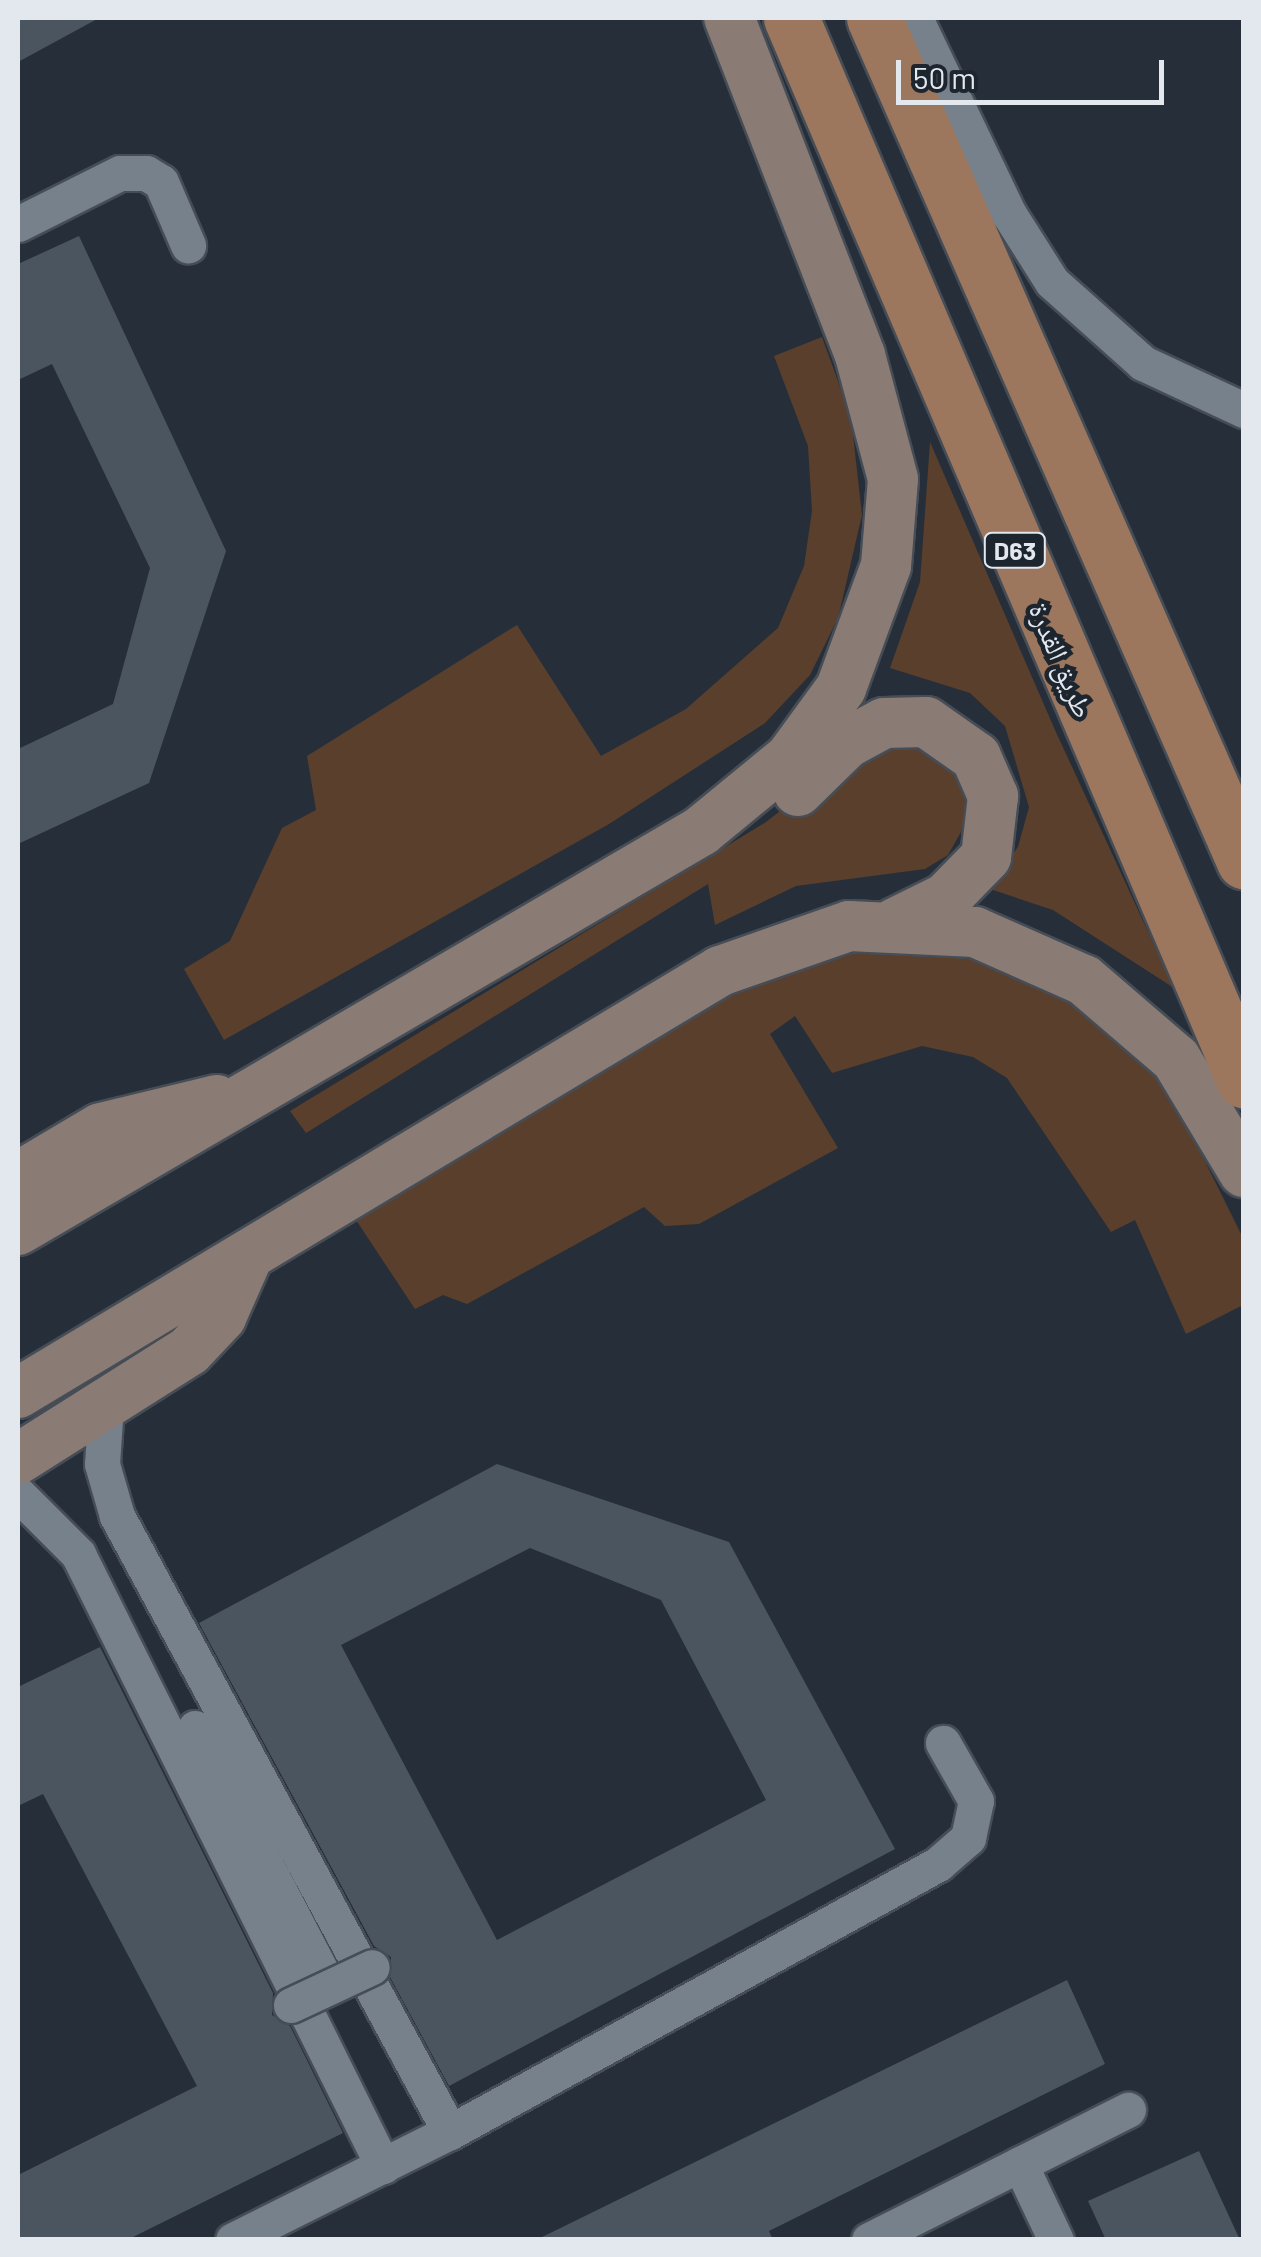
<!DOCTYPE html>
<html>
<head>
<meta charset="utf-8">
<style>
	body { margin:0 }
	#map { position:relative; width:1261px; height:2257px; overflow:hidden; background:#262f39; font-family:Barlow,"Noto Naskh Arabic",sans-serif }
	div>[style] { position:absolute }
	.green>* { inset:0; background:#5a3f2c }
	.building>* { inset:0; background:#4b555f }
	.roads { filter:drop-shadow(2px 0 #464d56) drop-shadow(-2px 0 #464d56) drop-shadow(0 2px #464d56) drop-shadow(0 -2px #464d56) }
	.street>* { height:35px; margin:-17.5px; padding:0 17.5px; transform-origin:17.5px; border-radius:17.5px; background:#77818c }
	.secondary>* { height:50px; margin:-25px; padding:0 25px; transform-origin:25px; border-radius:25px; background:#8a7c74 }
	.primary>* { height:55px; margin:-27.5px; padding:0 27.5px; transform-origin:27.5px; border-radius:27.5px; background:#9c775d }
	.bridges { filter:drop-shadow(2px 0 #464d56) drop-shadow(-2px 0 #464d56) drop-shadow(0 2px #464d56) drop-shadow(0 -2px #464d56) }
	.street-bridge>* { height:35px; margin:-17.5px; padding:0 17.5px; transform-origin:17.5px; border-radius:17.5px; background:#77818c }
	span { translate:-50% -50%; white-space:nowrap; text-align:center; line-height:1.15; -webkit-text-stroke:9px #1d252f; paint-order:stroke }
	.shield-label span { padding:2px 8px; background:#1d252f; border:2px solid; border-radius:8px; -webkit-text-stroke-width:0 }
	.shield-label { font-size:25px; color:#e3e8ef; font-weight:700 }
	.street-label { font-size:28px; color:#e3e8ef }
	.frame { position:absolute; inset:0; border:20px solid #e3e8ef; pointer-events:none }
	.scale { position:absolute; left:896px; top:60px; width:268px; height:45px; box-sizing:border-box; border:5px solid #e3e8ef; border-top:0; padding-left:12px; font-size:30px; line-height:35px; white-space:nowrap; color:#e3e8ef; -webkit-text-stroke:8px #1d252f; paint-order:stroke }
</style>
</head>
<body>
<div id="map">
	<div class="green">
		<div style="clip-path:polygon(822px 337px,851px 417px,862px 515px,838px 618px,810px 675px,765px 723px,609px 824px,224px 1040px,184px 969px,230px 941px,282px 828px,316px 810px,307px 756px,517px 625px,601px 756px,686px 709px,778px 628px,804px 566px,812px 511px,808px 446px,774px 356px)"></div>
		<div style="clip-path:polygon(930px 442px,1055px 730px,1174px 988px,1053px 910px,987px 888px,1018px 847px,1029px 807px,1005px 726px,970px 693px,890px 668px,920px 582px)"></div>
		<div style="clip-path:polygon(883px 731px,958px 754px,975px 807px,948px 855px,925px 869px,796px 886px,715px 925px,708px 884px,306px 1133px,290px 1111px,766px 822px)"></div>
		<div style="clip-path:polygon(836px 943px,960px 947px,1072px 991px,1160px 1078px,1183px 1117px,1243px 1238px,1243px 1305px,1186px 1334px,1135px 1220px,1111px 1232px,1007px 1078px,973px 1057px,922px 1046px,832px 1073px,795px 1016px,770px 1034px,838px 1148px,699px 1224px,665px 1226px,644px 1207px,467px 1304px,443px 1295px,415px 1309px,354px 1217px,726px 982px)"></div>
	</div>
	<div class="building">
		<div style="clip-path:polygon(18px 18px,99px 18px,18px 62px)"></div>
		<div style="clip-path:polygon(79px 236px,226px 551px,149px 783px,18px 844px,18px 749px,113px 704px,150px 568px,52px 364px,18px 380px,18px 264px)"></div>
		<div style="clip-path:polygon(evenodd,497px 1464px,729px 1542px,895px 1849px,449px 2086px,390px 1977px,391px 1957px,374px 1946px,199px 1623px,497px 1464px,530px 1548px,661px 1600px,766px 1800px,497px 1940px,341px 1645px,530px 1548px)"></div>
		<div style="clip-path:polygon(100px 1647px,273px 1993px,272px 2015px,290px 2026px,343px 2133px,127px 2240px,18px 2240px,18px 2175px,197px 2086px,43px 1794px,18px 1806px,18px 1687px)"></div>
		<div style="clip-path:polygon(1067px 1980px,1105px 2064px,769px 2231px,773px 2240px,536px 2240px)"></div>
		<div style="clip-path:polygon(1199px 2151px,1240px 2240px,1106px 2240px,1088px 2201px)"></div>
	</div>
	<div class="roads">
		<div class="street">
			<div style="left:915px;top:18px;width:217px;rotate:64.4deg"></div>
			<div style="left:1009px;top:214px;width:80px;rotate:57.7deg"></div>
			<div style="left:1052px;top:282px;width:122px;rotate:41.7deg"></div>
			<div style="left:1143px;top:363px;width:111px;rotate:25deg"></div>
			<div style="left:18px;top:224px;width:114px;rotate:-26.6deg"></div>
			<div style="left:120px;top:173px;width:26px"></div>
			<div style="left:146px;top:173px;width:17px;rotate:31deg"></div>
			<div style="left:161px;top:182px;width:69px;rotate:66.8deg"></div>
			<div style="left:106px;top:1404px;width:60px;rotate:93.8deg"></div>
			<div style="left:102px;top:1464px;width:54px;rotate:73.9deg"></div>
			<div style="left:117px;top:1516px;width:700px;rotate:61.61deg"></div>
			<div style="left:18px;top:1494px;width:85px;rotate:45deg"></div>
			<div style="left:78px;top:1554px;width:684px;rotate:63.51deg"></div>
			<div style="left:195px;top:1728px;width:291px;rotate:62.6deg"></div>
			<div style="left:1020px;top:2164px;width:84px;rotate:64.7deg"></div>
			<div style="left:233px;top:2240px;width:242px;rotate:-26.5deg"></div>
			<div style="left:450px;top:2132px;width:557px;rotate:-28.77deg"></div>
			<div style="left:938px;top:1864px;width:40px;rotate:-41deg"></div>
			<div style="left:968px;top:1838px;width:38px;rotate:-78deg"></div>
			<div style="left:976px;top:1801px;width:67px;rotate:-119.6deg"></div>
			<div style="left:869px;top:2240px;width:290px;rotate:-26.7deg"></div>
		</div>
		<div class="secondary">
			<div style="left:798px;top:791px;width:69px;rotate:-44.4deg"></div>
			<div style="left:847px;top:743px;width:42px;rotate:-28.4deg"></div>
			<div style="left:884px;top:723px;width:42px;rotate:-1.4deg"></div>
			<div style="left:926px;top:722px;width:61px;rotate:35deg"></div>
			<div style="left:976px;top:757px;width:43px;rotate:66.4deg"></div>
			<div style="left:993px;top:796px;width:61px;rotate:96.5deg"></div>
			<div style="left:986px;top:857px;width:57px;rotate:134.3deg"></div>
			<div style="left:946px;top:898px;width:57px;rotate:153.9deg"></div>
			<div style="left:18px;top:1177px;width:96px;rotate:-30.6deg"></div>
			<div style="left:101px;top:1128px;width:119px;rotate:-13.6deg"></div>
			<div style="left:18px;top:1230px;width:791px;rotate:-30.29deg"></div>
			<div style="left:701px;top:831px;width:115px;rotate:-39.4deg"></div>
			<div style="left:790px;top:758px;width:87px;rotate:-53.9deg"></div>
			<div style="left:841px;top:688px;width:130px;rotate:-69.8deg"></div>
			<div style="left:886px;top:566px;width:87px;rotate:-85.4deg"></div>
			<div style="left:893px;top:479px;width:128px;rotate:-104.9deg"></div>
			<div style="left:860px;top:355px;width:362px;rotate:-111.2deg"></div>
			<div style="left:18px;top:1393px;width:819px;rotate:-31.01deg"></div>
			<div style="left:720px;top:971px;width:137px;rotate:-19.2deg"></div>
			<div style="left:849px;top:926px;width:126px;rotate:2.7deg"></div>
			<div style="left:975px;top:932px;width:119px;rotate:23.8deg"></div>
			<div style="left:1084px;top:980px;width:121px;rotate:40.7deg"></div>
			<div style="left:1176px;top:1059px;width:132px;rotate:59deg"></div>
			<div style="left:18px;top:1459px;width:202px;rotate:-32.3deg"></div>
			<div style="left:189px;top:1351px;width:47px;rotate:-46.7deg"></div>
			<div style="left:221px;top:1317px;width:67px;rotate:-66.1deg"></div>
		</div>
		<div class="primary">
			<div style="left:791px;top:18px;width:1155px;rotate:66.9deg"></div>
			<div style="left:874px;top:18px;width:921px;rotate:66.3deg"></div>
		</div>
	</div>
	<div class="bridges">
		<div class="street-bridge">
			<div style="left:291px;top:2005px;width:89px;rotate:-25.1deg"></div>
		</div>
	</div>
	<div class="shield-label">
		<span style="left:1015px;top:550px">D63</span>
	</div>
	<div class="street-label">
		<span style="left:1062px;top:660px;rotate:67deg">طريق القدرة</span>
	</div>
	<div class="frame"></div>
	<div class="scale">50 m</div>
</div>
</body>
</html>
